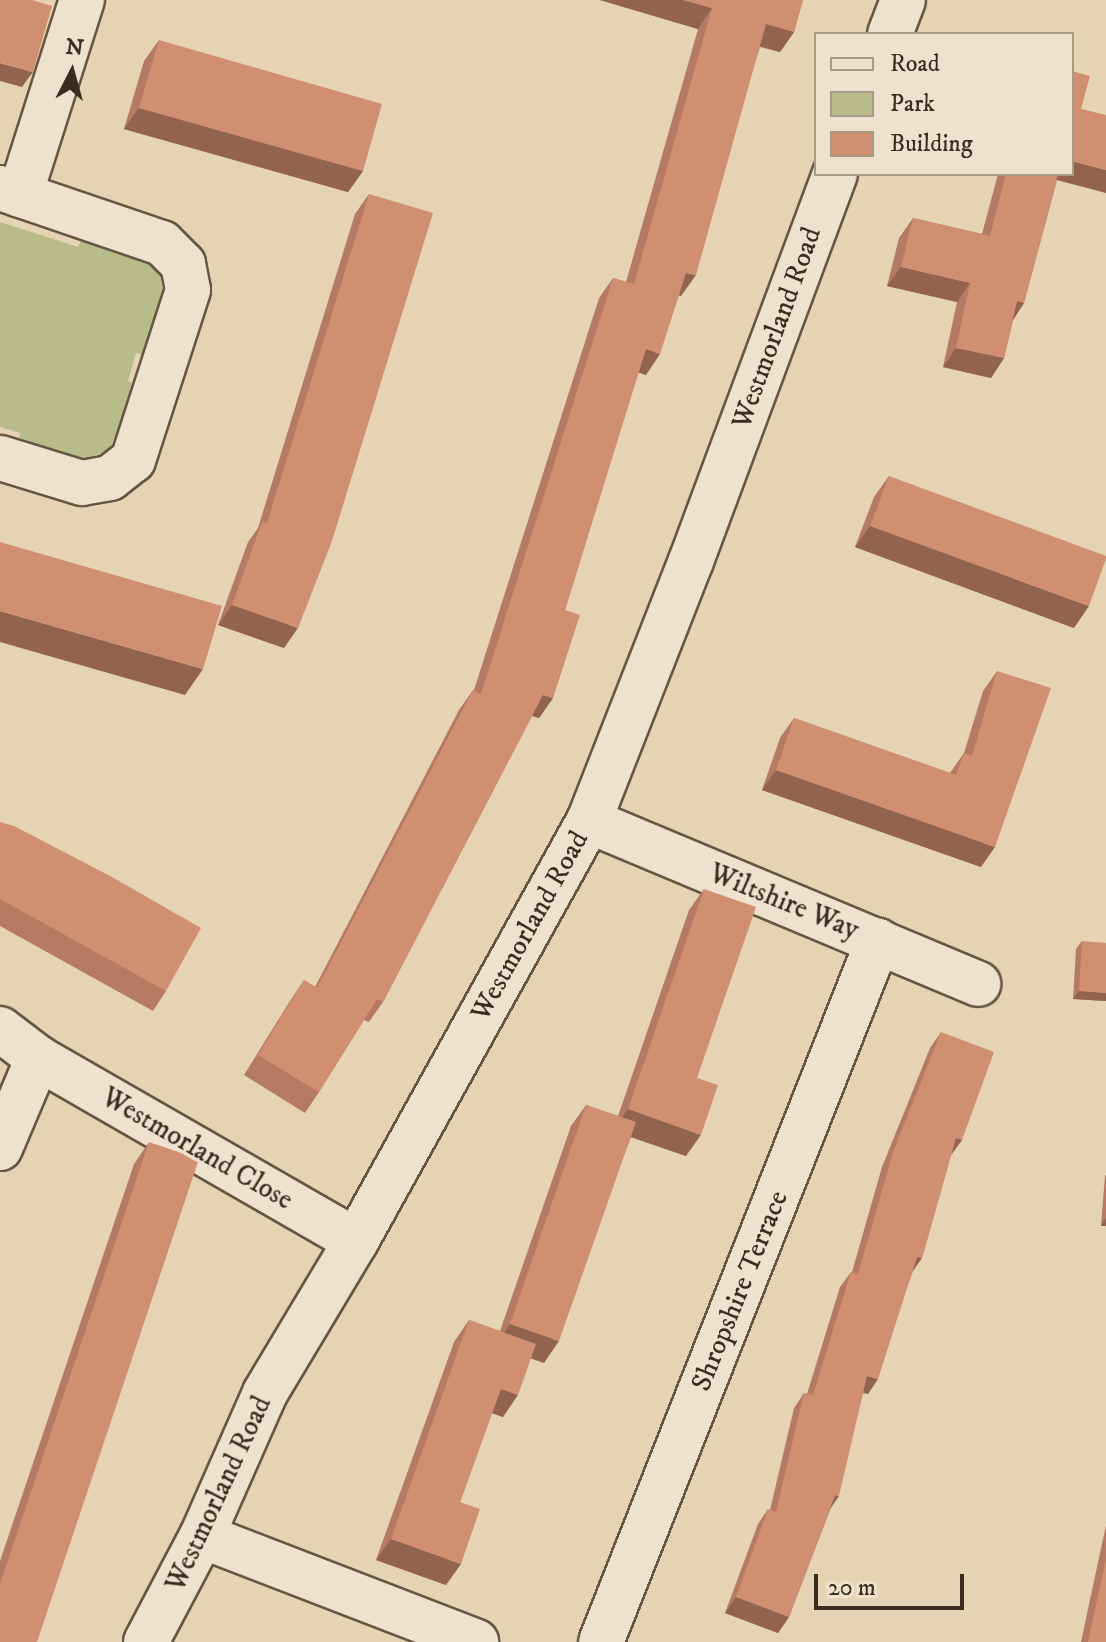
<!DOCTYPE html>
<html>
<head>
<meta charset="utf-8">
<style>
	body { margin:0 }
	#map { position:relative; width:1106px; height:1642px; overflow:hidden; background:#e5d3b3; font-family:"IM FELL DW Pica",serif }
	div>[style] { position:absolute }
	.green>* { inset:0; background:#b8bb8a }
	.roads { filter:drop-shadow(2px 0 #655642) drop-shadow(-2px 0 #655642) drop-shadow(0 2px #655642) drop-shadow(0 -2px #655642) }
	.street>* { height:44px; margin:-22px; padding:0 22px; transform-origin:22px; border-radius:22px; background:#eee2ce }
	.wall>* { inset:0; background:#b47b62 }
	.shaded-wall>* { inset:0; background:#926450 }
	.building>* { inset:0; background:#d18f72 }
	span { translate:-50% -50%; white-space:nowrap; text-align:center; line-height:1.15; -webkit-text-stroke:7px #eee2ce; paint-order:stroke }
	.street-label { font-size:28px; color:#3a2d1c }
	.legend { position:absolute; left:814px; top:32px; width:260px; height:144px; box-sizing:border-box; background:#eee2ce; border:2px solid #a69a87; margin:0; padding:10px 14px; list-style:none; font-size:24px; color:#3a2d1c }
	.legend li { display:flex; align-items:center; gap:16px; height:40px }
	.legend b { width:40px; border:2px solid #a69a87 }
	.north { position:absolute; left:32px; top:32px; width:80px; height:80px; -webkit-text-stroke:6px #eee2ce; paint-order:stroke; rotate:6deg; font-size:22px; font-weight:700; line-height:32px; text-align:center; color:#3a2d1c }
	.north::after { content:''; display:block; margin:auto; width:28px; height:36px; background:#3a2d1c; clip-path:polygon(50% 0,100% 100%,50% 72%,0 100%) }
	.scale { position:absolute; left:814px; top:1574px; width:150px; height:36px; box-sizing:border-box; border:4px solid #3a2d1c; border-top:0; padding-left:10px; font-size:24px; line-height:28px; white-space:nowrap; color:#3a2d1c; -webkit-text-stroke:6px #eee2ce; paint-order:stroke }
</style>
</head>
<body>
<div id="map">
	<div class="green">
		<div style="clip-path:polygon(0 222px,78px 247px,82px 238px,149px 262px,160px 273px,163px 293px,144px 355px,136px 353px,128px 381px,135px 384px,110px 448px,95px 456px,80px 460px,19px 440px,20px 433px,0 427px)"></div>
	</div>
	<div class="roads">
		<div class="street">
			<div style="left:890px;top:34px;width:36px;rotate:-69deg"></div>
			<div style="left:0;top:188px;width:171px;rotate:18.8deg"></div>
			<div style="left:162px;top:243px;width:30px;rotate:45deg"></div>
			<div style="left:183px;top:264px;width:26px;rotate:79deg"></div>
			<div style="left:188px;top:290px;width:179px;rotate:107.9deg"></div>
			<div style="left:133px;top:460px;width:29px;rotate:142deg"></div>
			<div style="left:110px;top:478px;width:28px;rotate:170deg"></div>
			<div style="left:82px;top:483px;width:86px;rotate:-163deg"></div>
			<div style="left:20px;top:195px;width:205px;rotate:-72.4deg"></div>
			<div style="left:589px;top:821px;width:422px;rotate:22.7deg"></div>
			<div style="left:0;top:1029px;width:48px;rotate:37.3deg"></div>
			<div style="left:38px;top:1058px;width:367px;rotate:29.9deg"></div>
			<div style="left:0;top:1148px;width:98px;rotate:-67.1deg"></div>
			<div style="left:202px;top:1536px;width:294px;rotate:21.1deg"></div>
			<div style="left:146px;top:1642px;width:120px;rotate:-62.2deg"></div>
			<div style="left:202px;top:1536px;width:156px;rotate:-66.2deg"></div>
			<div style="left:265px;top:1393px;width:177px;rotate:-59.1deg"></div>
			<div style="left:356px;top:1241px;width:480px;rotate:-61deg"></div>
			<div style="left:589px;top:821px;width:279px;rotate:-68.6deg"></div>
			<div style="left:691px;top:561px;width:413px;rotate:-69.6deg"></div>
			<div style="left:601px;top:1642px;width:754px;rotate:-68.44deg"></div>
		</div>
	</div>
	<div class="wall">
		<div style="clip-path:polygon(600px 0,803px 0,794px 32px,780px 52px,760px 47px,681px 296px,679px 295px,646px 375px,638px 372px,565px 610px,553px 698px,539px 718px,532px 716px,383px 1002px,369px 1022px,364px 1020px,319px 1092px,305px 1113px,244px 1075px,290px 1001px,304px 980px,315px 987px,459px 710px,473px 690px,474px 690px,599px 298px,613px 278px,626px 282px,698px 29px)"></div>
		<div style="clip-path:polygon(159px 40px,363px 171px,348px 192px,124px 129px,144px 61px)"></div>
		<div style="clip-path:polygon(998px 174px,1072px 174px,1057px 180px,1024px 303px,1013px 320px,1004px 358px,991px 378px,943px 367px,957px 302px,887px 286px,899px 238px,913px 218px,982px 234px)"></div>
		<div style="clip-path:polygon(369px 194px,284px 648px,218px 625px,248px 542px,258px 528px,355px 214px)"></div>
		<div style="clip-path:polygon(889px 476px,1074px 628px,855px 547px,874px 497px)"></div>
		<div style="clip-path:polygon(997px 671px,981px 867px,762px 790px,780px 738px,794px 718px,950px 773px,964px 753px,983px 691px)"></div>
		<div style="clip-path:polygon(0 822px,166px 991px,153px 1011px,0 926px)"></div>
		<div style="clip-path:polygon(704px 889px,697px 1078px,686px 1156px,631px 1137px,544px 1363px,531px 1358px,503px 1417px,492px 1413px,460px 1502px,446px 1585px,376px 1560px,454px 1342px,469px 1320px,500px 1331px,571px 1126px,586px 1105px,618px 1116px,689px 910px)"></div>
		<div style="clip-path:polygon(1082px 941px,1106px 1001px,1073px 999px,1076px 949px)"></div>
		<div style="clip-path:polygon(941px 1032px,962px 1140px,951px 1155px,922px 1258px,913px 1271px,868px 1394px,863px 1393px,830px 1510px,789px 1617px,778px 1633px,725px 1613px,758px 1524px,768px 1509px,770px 1510px,794px 1408px,804px 1393px,807px 1394px,840px 1287px,851px 1272px,852px 1272px,882px 1167px,930px 1048px)"></div>
		<div style="clip-path:polygon(149px 1142px,0 1642px,0 1561px,134px 1164px)"></div>
		<div style="clip-path:polygon(1106px 1175px,1106px 1226px,1101px 1226px,1105px 1176px)"></div>
		<div style="clip-path:polygon(1106px 1525px,1106px 1642px,1081px 1642px)"></div>
	</div>
	<div class="shaded-wall">
		<div style="clip-path:polygon(600px 0,683px 0,712px 8px,698px 29px)"></div>
		<div style="clip-path:polygon(766px 24px,794px 32px,780px 52px,752px 44px)"></div>
		<div style="clip-path:polygon(0 63px,33px 72px,22px 87px,0 81px)"></div>
		<div style="clip-path:polygon(139px 108px,363px 171px,348px 192px,124px 129px)"></div>
		<div style="clip-path:polygon(1072px 161px,1106px 170px,1106px 193px,1049px 178px,1052px 174px,1072px 174px)"></div>
		<div style="clip-path:polygon(901px 267px,970px 283px,957px 302px,887px 286px)"></div>
		<div style="clip-path:polygon(686px 273px,696px 275px,681px 296px,672px 293px)"></div>
		<div style="clip-path:polygon(1017px 301px,1024px 303px,1011px 323px)"></div>
		<div style="clip-path:polygon(956px 348px,1004px 358px,991px 378px,943px 367px)"></div>
		<div style="clip-path:polygon(646px 349px,660px 354px,646px 375px,631px 370px)"></div>
		<div style="clip-path:polygon(870px 526px,1089px 606px,1074px 628px,855px 547px)"></div>
		<div style="clip-path:polygon(232px 605px,298px 628px,284px 648px,218px 625px)"></div>
		<div style="clip-path:polygon(0 611px,203px 669px,185px 695px,0 642px)"></div>
		<div style="clip-path:polygon(543px 695px,553px 698px,539px 718px,529px 715px)"></div>
		<div style="clip-path:polygon(776px 770px,995px 847px,981px 867px,762px 790px)"></div>
		<div style="clip-path:polygon(1079px 991px,1106px 993px,1106px 1001px,1073px 999px)"></div>
		<div style="clip-path:polygon(628px 1109px,701px 1135px,686px 1156px,613px 1131px)"></div>
		<div style="clip-path:polygon(956px 1138px,962px 1140px,951px 1155px)"></div>
		<div style="clip-path:polygon(1106px 1218px,1106px 1226px,1101px 1226px)"></div>
		<div style="clip-path:polygon(917px 1257px,922px 1258px,911px 1273px)"></div>
		<div style="clip-path:polygon(510px 1324px,559px 1341px,544px 1363px,495px 1346px)"></div>
		<div style="clip-path:polygon(867px 1376px,878px 1379px,868px 1394px,857px 1391px)"></div>
		<div style="clip-path:polygon(501px 1389px,518px 1395px,503px 1417px,486px 1411px)"></div>
		<div style="clip-path:polygon(835px 1495px,839px 1496px,828px 1512px)"></div>
		<div style="clip-path:polygon(391px 1539px,461px 1564px,446px 1585px,376px 1560px)"></div>
		<div style="clip-path:polygon(736px 1597px,789px 1617px,778px 1633px,725px 1613px)"></div>
	</div>
	<div class="building">
		<div style="clip-path:polygon(0 0,32px 0,52px 6px,33px 72px,0 63px)"></div>
		<div style="clip-path:polygon(683px 0,803px 0,794px 32px,766px 24px,696px 275px,686px 273px,660px 354px,646px 349px,565px 610px,580px 615px,553px 698px,543px 695px,383px 1002px,377px 999px,319px 1092px,258px 1055px,304px 980px,317px 988px,473px 690px,481px 694px,613px 278px,634px 284px,712px 8px)"></div>
		<div style="clip-path:polygon(159px 40px,382px 104px,363px 171px,139px 108px)"></div>
		<div style="clip-path:polygon(1072px 71px,1090px 76px,1081px 109px,1106px 115px,1106px 170px,1072px 161px)"></div>
		<div style="clip-path:polygon(1006px 174px,1058px 174px,1024px 303px,1017px 301px,1004px 358px,956px 348px,970px 283px,901px 267px,913px 218px,990px 236px)"></div>
		<div style="clip-path:polygon(369px 194px,433px 213px,332px 541px,298px 628px,232px 605px,262px 522px,267px 523px)"></div>
		<div style="clip-path:polygon(889px 476px,1106px 556px,1106px 559px,1089px 606px,870px 526px)"></div>
		<div style="clip-path:polygon(0 542px,222px 606px,203px 669px,0 611px)"></div>
		<div style="clip-path:polygon(997px 671px,1051px 688px,995px 847px,776px 770px,794px 718px,956px 775px,964px 753px,972px 756px)"></div>
		<div style="clip-path:polygon(0 822px,14px 826px,112px 877px,201px 928px,166px 991px,0 899px)"></div>
		<div style="clip-path:polygon(704px 889px,756px 907px,697px 1078px,718px 1085px,701px 1135px,628px 1109px)"></div>
		<div style="clip-path:polygon(1082px 941px,1106px 943px,1106px 993px,1079px 991px)"></div>
		<div style="clip-path:polygon(941px 1032px,994px 1052px,962px 1140px,956px 1138px,922px 1258px,917px 1257px,878px 1379px,867px 1376px,839px 1496px,835px 1495px,789px 1617px,736px 1597px,768px 1509px,776px 1512px,804px 1393px,813px 1395px,851px 1272px,858px 1274px,893px 1152px)"></div>
		<div style="clip-path:polygon(586px 1105px,636px 1122px,559px 1341px,510px 1324px)"></div>
		<div style="clip-path:polygon(149px 1142px,199px 1159px,37px 1642px,0 1642px,0 1584px)"></div>
		<div style="clip-path:polygon(469px 1320px,536px 1344px,518px 1395px,501px 1389px,460px 1502px,480px 1509px,461px 1564px,391px 1539px)"></div>
		<div style="clip-path:polygon(1106px 1559px,1106px 1642px,1088px 1642px)"></div>
	</div>
	<div class="street-label">
		<span style="left:777px;top:328px;rotate:-70deg">Westmorland Road</span>
		<span style="left:784px;top:902px;rotate:22deg">Wiltshire Way</span>
		<span style="left:530px;top:926px;rotate:-61deg">Westmorland Road</span>
		<span style="left:197px;top:1149px;rotate:30deg">Westmorland Close</span>
		<span style="left:740px;top:1291px;rotate:-68deg">Shropshire Terrace</span>
		<span style="left:219px;top:1494px;rotate:-65deg">Westmorland Road</span>
	</div>
	<ul class="legend">
	<li><b style="height:10px;background:#eee2ce"></b>Road</li>
	<li><b style="height:22px;background:#b8bb8a"></b>Park</li>
	<li><b style="height:22px;background:#d18f72"></b>Building</li>
	</ul>
	<div class="north">N</div>
	<div class="scale">20 m</div>
</div>
</body>
</html>
